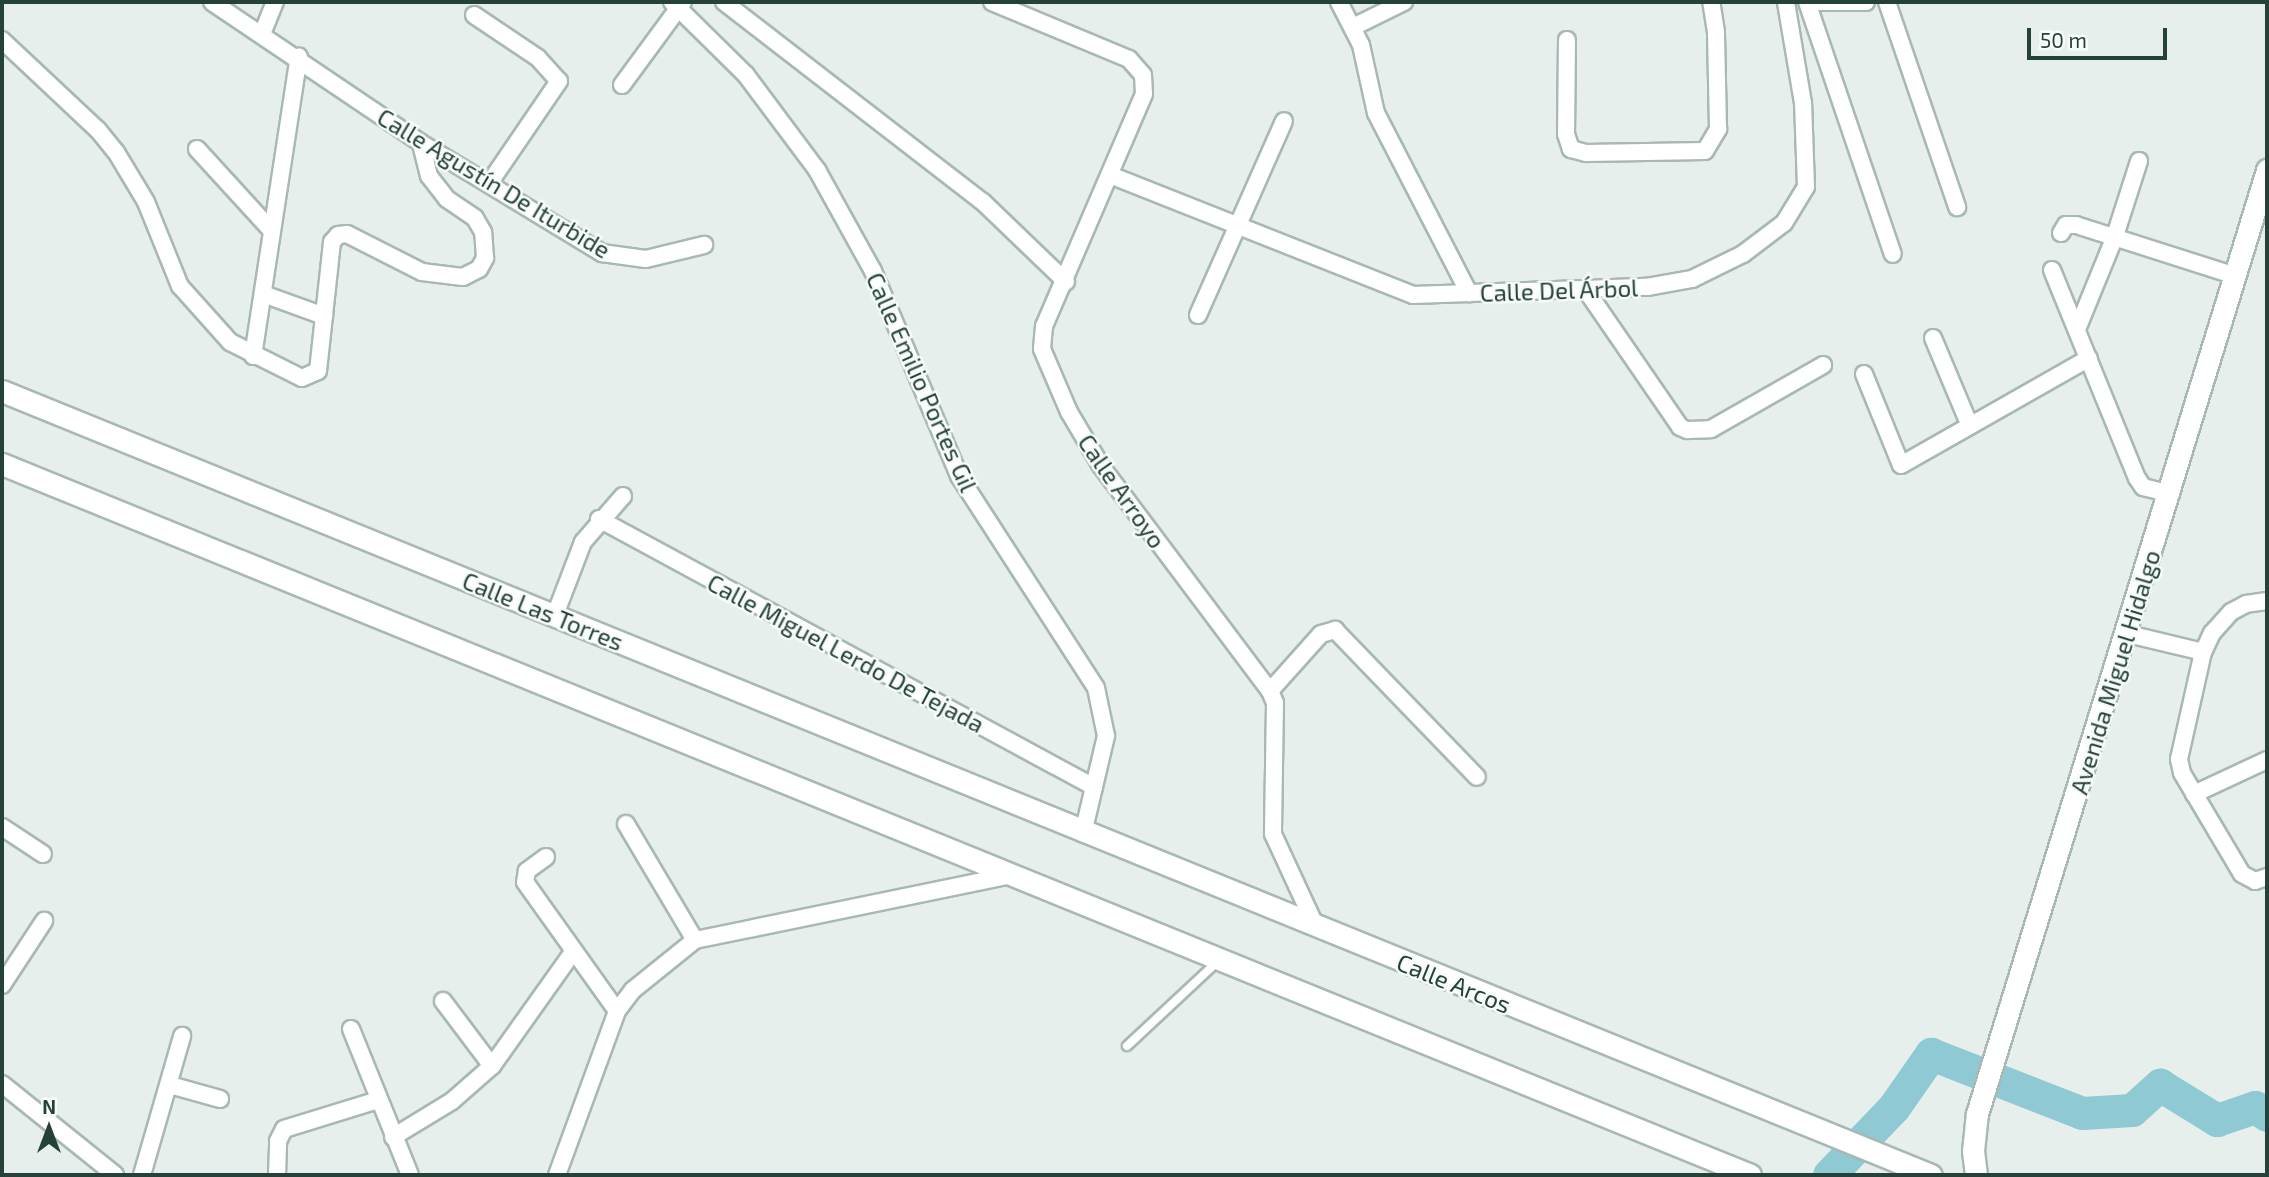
<!DOCTYPE html>
<html>
<head>
<meta charset="utf-8">
<style>
	body { margin:0 }
	#map { position:relative; width:2269px; height:1177px; overflow:hidden; background:#e6efeb; font-family:"Exo 2",sans-serif }
	div>[style] { position:absolute }
	.river>* { height:33px; margin:-16.5px; padding:0 16.5px; transform-origin:16.5px; border-radius:16.5px; background:#8ec9d4 }
	.roads { filter:drop-shadow(2px 0 #a8b8b2) drop-shadow(-2px 0 #a8b8b2) drop-shadow(0 2px #a8b8b2) drop-shadow(0 -2px #a8b8b2) }
	.lane>* { height:8px; margin:-4px; padding:0 4px; transform-origin:4px; border-radius:4px; background:#fff }
	.street>* { height:16px; margin:-8px; padding:0 8px; transform-origin:8px; border-radius:8px; background:#fff }
	.secondary>* { height:21px; margin:-10.5px; padding:0 10.5px; transform-origin:10.5px; border-radius:10.5px; background:#fff }
	span { translate:-50% -50%; white-space:nowrap; text-align:center; line-height:1.15; -webkit-text-stroke:5px #f7fbf9; paint-order:stroke }
	.street-label { font-size:24px; color:#24423a }
	.frame { position:absolute; inset:0; border:4px solid #24423a; pointer-events:none }
	.north { position:absolute; left:14px; top:1093px; width:70px; height:70px; -webkit-text-stroke:5px #f7fbf9; paint-order:stroke; rotate:0deg; font-size:19px; font-weight:700; line-height:28px; text-align:center; color:#24423a }
	.north::after { content:''; display:block; margin:auto; width:24px; height:32px; background:#24423a; clip-path:polygon(50% 0,100% 100%,50% 72%,0 100%) }
	.scale { position:absolute; left:2027px; top:28px; width:140px; height:32px; box-sizing:border-box; border:4px solid #24423a; border-top:0; padding-left:9px; font-size:21px; line-height:24px; white-space:nowrap; color:#24423a; -webkit-text-stroke:5px #f7fbf9; paint-order:stroke }
</style>
</head>
<body>
<div id="map">
	<div class="river">
		<div style="left:1829px;top:1175px;width:94px;rotate:-46.3deg"></div>
		<div style="left:1894px;top:1107px;width:65px;rotate:-55.1deg"></div>
		<div style="left:1931px;top:1054px;width:162px;rotate:21.3deg"></div>
		<div style="left:2082px;top:1113px;width:50px;rotate:-3.4deg"></div>
		<div style="left:2132px;top:1110px;width:38px;rotate:-42deg"></div>
		<div style="left:2160px;top:1085px;width:67px;rotate:31.6deg"></div>
		<div style="left:2217px;top:1120px;width:40px;rotate:-18.9deg"></div>
		<div style="left:2255px;top:1107px;width:14px;rotate:34deg"></div>
	</div>
	<div class="roads">
		<div class="lane">
			<div style="left:1127px;top:1046px;width:123px;rotate:-43deg"></div>
		</div>
		<div class="street">
			<div style="left:212px;top:2px;width:252px;rotate:34deg"></div>
			<div style="left:421px;top:143px;width:212px;rotate:31.3deg"></div>
			<div style="left:602px;top:253px;width:44px;rotate:7.8deg"></div>
			<div style="left:646px;top:259px;width:60px;rotate:-13.6deg"></div>
			<div style="left:672px;top:2px;width:104px;rotate:44.6deg"></div>
			<div style="left:746px;top:75px;width:119px;rotate:53.2deg"></div>
			<div style="left:817px;top:170px;width:115px;rotate:61deg"></div>
			<div style="left:873px;top:271px;width:222px;rotate:67.2deg"></div>
			<div style="left:959px;top:476px;width:252px;rotate:57.1deg"></div>
			<div style="left:1096px;top:688px;width:49px;rotate:78.2deg"></div>
			<div style="left:1106px;top:736px;width:100px;rotate:103.3deg"></div>
			<div style="left:724px;top:2px;width:327px;rotate:37.7deg"></div>
			<div style="left:983px;top:202px;width:115px;rotate:43.9deg"></div>
			<div style="left:992px;top:2px;width:148px;rotate:22.6deg"></div>
			<div style="left:1129px;top:59px;width:21px;rotate:49deg"></div>
			<div style="left:1143px;top:75px;width:19px;rotate:87deg"></div>
			<div style="left:1144px;top:94px;width:253px;rotate:113.3deg"></div>
			<div style="left:1044px;top:326px;width:23px;rotate:95deg"></div>
			<div style="left:1042px;top:349px;width:69px;rotate:66.8deg"></div>
			<div style="left:1069px;top:412px;width:63px;rotate:59.3deg"></div>
			<div style="left:1101px;top:466px;width:281px;rotate:53.1deg"></div>
			<div style="left:1270px;top:691px;width:13px;rotate:67deg"></div>
			<div style="left:1275px;top:703px;width:131px;rotate:90.9deg"></div>
			<div style="left:1273px;top:834px;width:102px;rotate:65.2deg"></div>
			<div style="left:1339px;top:2px;width:48px;rotate:62.9deg"></div>
			<div style="left:1361px;top:45px;width:70px;rotate:77.6deg"></div>
			<div style="left:1376px;top:113px;width:203px;rotate:62.7deg"></div>
			<div style="left:1807px;top:2px;width:266px;rotate:71.2deg"></div>
			<div style="left:1812px;top:2px;width:54px"></div>
			<div style="left:1887px;top:2px;width:217px;rotate:71.1deg"></div>
			<div style="left:474px;top:15px;width:77px;rotate:33.9deg"></div>
			<div style="left:538px;top:58px;width:31px;rotate:48deg"></div>
			<div style="left:559px;top:81px;width:122px;rotate:124.3deg"></div>
			<div style="left:1353px;top:27px;width:57px;rotate:-26.1deg"></div>
			<div style="left:262px;top:34px;width:35px;rotate:-68deg"></div>
			<div style="left:2px;top:40px;width:132px;rotate:43.2deg"></div>
			<div style="left:98px;top:130px;width:28px;rotate:51deg"></div>
			<div style="left:116px;top:152px;width:58px;rotate:59deg"></div>
			<div style="left:146px;top:202px;width:91px;rotate:68deg"></div>
			<div style="left:180px;top:286px;width:75px;rotate:48.2deg"></div>
			<div style="left:230px;top:342px;width:80px;rotate:26.6deg"></div>
			<div style="left:302px;top:378px;width:17px;rotate:-24deg"></div>
			<div style="left:318px;top:371px;width:130px;rotate:-83.8deg"></div>
			<div style="left:332px;top:242px;width:9px;rotate:-49deg"></div>
			<div style="left:338px;top:235px;width:9px;rotate:-6deg"></div>
			<div style="left:347px;top:234px;width:84px;rotate:26.9deg"></div>
			<div style="left:422px;top:272px;width:41px;rotate:7deg"></div>
			<div style="left:463px;top:277px;width:18px;rotate:-27deg"></div>
			<div style="left:479px;top:269px;width:13px;rotate:-61deg"></div>
			<div style="left:485px;top:258px;width:26px;rotate:-94deg"></div>
			<div style="left:483px;top:232px;width:16px;rotate:-120deg"></div>
			<div style="left:475px;top:218px;width:34px;rotate:-146deg"></div>
			<div style="left:447px;top:199px;width:29px;rotate:-128deg"></div>
			<div style="left:429px;top:176px;width:34px;rotate:-104deg"></div>
			<div style="left:1567px;top:40px;width:94px;rotate:90.6deg"></div>
			<div style="left:1566px;top:134px;width:16px;rotate:72deg"></div>
			<div style="left:1571px;top:149px;width:16px;rotate:15deg"></div>
			<div style="left:1586px;top:153px;width:119px;rotate:-1deg"></div>
			<div style="left:1705px;top:151px;width:26px;rotate:-59deg"></div>
			<div style="left:1718px;top:129px;width:97px;rotate:-91.2deg"></div>
			<div style="left:1716px;top:32px;width:30px;rotate:-99deg"></div>
			<div style="left:622px;top:85px;width:103px;rotate:-53.7deg"></div>
			<div style="left:197px;top:149px;width:111px;rotate:47.6deg"></div>
			<div style="left:1110px;top:175px;width:326px;rotate:21.6deg"></div>
			<div style="left:1413px;top:295px;width:234px;rotate:-2deg"></div>
			<div style="left:1647px;top:287px;width:46px;rotate:-10.1deg"></div>
			<div style="left:1692px;top:279px;width:57px;rotate:-26.1deg"></div>
			<div style="left:1743px;top:254px;width:51px;rotate:-37.1deg"></div>
			<div style="left:1784px;top:223px;width:42px;rotate:-58.6deg"></div>
			<div style="left:1806px;top:187px;width:84px;rotate:-92deg"></div>
			<div style="left:1803px;top:103px;width:102px;rotate:-99.6deg"></div>
			<div style="left:2061px;top:233px;width:9px;rotate:-58deg"></div>
			<div style="left:2066px;top:225px;width:10px"></div>
			<div style="left:2076px;top:225px;width:165px;rotate:17.7deg"></div>
			<div style="left:2052px;top:270px;width:225px;rotate:67.8deg"></div>
			<div style="left:2137px;top:478px;width:11px;rotate:56deg"></div>
			<div style="left:2143px;top:487px;width:29px;rotate:14deg"></div>
			<div style="left:1586px;top:290px;width:166px;rotate:55.5deg"></div>
			<div style="left:1680px;top:427px;width:8px;rotate:23deg"></div>
			<div style="left:1687px;top:430px;width:24px;rotate:-2deg"></div>
			<div style="left:1711px;top:429px;width:129px;rotate:-29.7deg"></div>
			<div style="left:266px;top:295px;width:62px;rotate:19.9deg"></div>
			<div style="left:1198px;top:315px;width:212px;rotate:-66.1deg"></div>
			<div style="left:2078px;top:327px;width:95px;rotate:-67.8deg"></div>
			<div style="left:2114px;top:239px;width:82px;rotate:-72.2deg"></div>
			<div style="left:1933px;top:338px;width:95px;rotate:67.2deg"></div>
			<div style="left:253px;top:356px;width:303px;rotate:-81.3deg"></div>
			<div style="left:1864px;top:374px;width:98px;rotate:67.9deg"></div>
			<div style="left:1901px;top:465px;width:216px;rotate:-29.6deg"></div>
			<div style="left:599px;top:519px;width:563px;rotate:28.43deg"></div>
			<div style="left:2267px;top:601px;width:21px;rotate:172deg"></div>
			<div style="left:2246px;top:604px;width:17px;rotate:152deg"></div>
			<div style="left:2231px;top:612px;width:28px;rotate:132deg"></div>
			<div style="left:2212px;top:633px;width:21px;rotate:115deg"></div>
			<div style="left:2203px;top:652px;width:110px;rotate:102.6deg"></div>
			<div style="left:2179px;top:759px;width:14px;rotate:78deg"></div>
			<div style="left:2182px;top:773px;width:117px;rotate:59.3deg"></div>
			<div style="left:2242px;top:874px;width:15px;rotate:28deg"></div>
			<div style="left:2255px;top:881px;width:13px;rotate:-18deg"></div>
			<div style="left:555px;top:615px;width:78px;rotate:-69deg"></div>
			<div style="left:583px;top:542px;width:61px;rotate:-49deg"></div>
			<div style="left:2128px;top:634px;width:77px;rotate:13.5deg"></div>
			<div style="left:1270px;top:691px;width:76px;rotate:-48.2deg"></div>
			<div style="left:1321px;top:634px;width:15px;rotate:-16deg"></div>
			<div style="left:1335px;top:630px;width:204px;rotate:46deg"></div>
			<div style="left:2194px;top:794px;width:81px;rotate:-25deg"></div>
			<div style="left:626px;top:824px;width:135px;rotate:59.3deg"></div>
			<div style="left:2px;top:827px;width:49px;rotate:33.4deg"></div>
			<div style="left:546px;top:857px;width:24px;rotate:144deg"></div>
			<div style="left:527px;top:871px;width:11px;rotate:100deg"></div>
			<div style="left:525px;top:882px;width:158px;rotate:54.5deg"></div>
			<div style="left:2px;top:985px;width:77px;rotate:-56.7deg"></div>
			<div style="left:443px;top:1001px;width:81px;rotate:53deg"></div>
			<div style="left:351px;top:1029px;width:157px;rotate:68deg"></div>
			<div style="left:2px;top:1084px;width:145px;rotate:38.8deg"></div>
			<div style="left:170px;top:1085px;width:52px;rotate:15.6deg"></div>
			<div style="left:393px;top:1137px;width:69px;rotate:-31.4deg"></div>
			<div style="left:452px;top:1101px;width:53px;rotate:-41.2deg"></div>
			<div style="left:492px;top:1066px;width:140px;rotate:-54.6deg"></div>
			<div style="left:142px;top:1175px;width:145px;rotate:-73.9deg"></div>
			<div style="left:277px;top:1175px;width:34px;rotate:-88deg"></div>
			<div style="left:278px;top:1141px;width:13px;rotate:-63deg"></div>
			<div style="left:284px;top:1129px;width:98px;rotate:-17.1deg"></div>
			<div style="left:557px;top:1175px;width:175px;rotate:-69.9deg"></div>
			<div style="left:617px;top:1011px;width:26px;rotate:-53deg"></div>
			<div style="left:633px;top:990px;width:80px;rotate:-38.9deg"></div>
			<div style="left:695px;top:940px;width:324px;rotate:-11.6deg"></div>
		</div>
		<div class="secondary">
			<div style="left:2px;top:391px;width:2082px;rotate:22.12deg"></div>
			<div style="left:2px;top:464px;width:1887px;rotate:22.13deg"></div>
			<div style="left:1976px;top:1175px;width:24px;rotate:-97deg"></div>
			<div style="left:1973px;top:1151px;width:37px;rotate:-84deg"></div>
			<div style="left:1977px;top:1114px;width:988px;rotate:-72.92deg"></div>
		</div>
	</div>
	<div class="street-label">
		<span style="left:494px;top:183px;rotate:31deg">Calle Agustín De Iturbide</span>
		<span style="left:1559px;top:290px;rotate:-2deg">Calle Del Árbol</span>
		<span style="left:922px;top:382px;rotate:66deg">Calle Emilio Portes Gil</span>
		<span style="left:1122px;top:491px;rotate:55deg">Calle Arroyo</span>
		<span style="left:543px;top:611px;rotate:22deg">Calle Las Torres</span>
		<span style="left:846px;top:653px;rotate:28deg">Calle Miguel Lerdo De Tejada</span>
		<span style="left:2115px;top:672px;rotate:-73deg">Avenida Miguel Hidalgo</span>
		<span style="left:1454px;top:983px;rotate:22deg">Calle Arcos</span>
	</div>
	<div class="frame"></div>
	<div class="north">N</div>
	<div class="scale">50 m</div>
</div>
</body>
</html>
